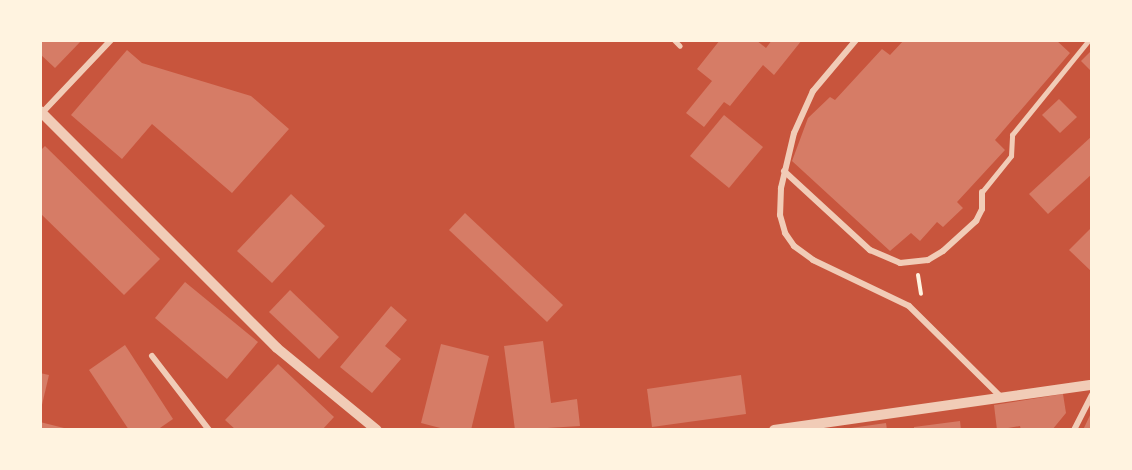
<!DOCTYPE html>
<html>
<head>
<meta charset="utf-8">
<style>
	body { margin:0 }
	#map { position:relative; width:1132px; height:470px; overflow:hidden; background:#c8553d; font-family:Inter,sans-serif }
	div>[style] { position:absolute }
	.building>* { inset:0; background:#d67c66 }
	.path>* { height:4px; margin:-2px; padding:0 2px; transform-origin:2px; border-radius:2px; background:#fff3e0 }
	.service>* { height:4.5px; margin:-2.25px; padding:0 2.25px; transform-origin:2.25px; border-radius:2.25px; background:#f1ccb7 }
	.pedestrian>* { height:5px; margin:-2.5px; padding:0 2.5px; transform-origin:2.5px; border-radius:2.5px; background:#f1ccb7 }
	.minor>* { height:6px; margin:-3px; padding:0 3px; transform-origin:3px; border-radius:3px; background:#f1ccb7 }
	.tertiary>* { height:10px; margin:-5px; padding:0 5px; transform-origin:5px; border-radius:5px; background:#f1ccb7 }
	span { translate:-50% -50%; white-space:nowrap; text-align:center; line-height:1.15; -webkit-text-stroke:4.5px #fff3e0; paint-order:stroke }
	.frame { position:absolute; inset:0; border:42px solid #fff3e0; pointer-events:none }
</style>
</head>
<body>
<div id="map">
	<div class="building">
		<div style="clip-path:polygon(40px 40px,82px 40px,55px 68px,40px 54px)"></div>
		<div style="clip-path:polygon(720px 40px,756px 40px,766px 48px,772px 40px,802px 40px,774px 75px,763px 65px,730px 106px,724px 102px,704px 127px,686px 113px,712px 81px,697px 69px)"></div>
		<div style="clip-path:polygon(904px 40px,1056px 40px,1070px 53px,995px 140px,1005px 150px,957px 202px,963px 208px,943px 227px,937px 222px,920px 241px,911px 233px,890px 251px,792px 161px,808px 118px,830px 97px,835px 100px,882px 49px,890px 55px)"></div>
		<div style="clip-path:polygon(127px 50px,142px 63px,251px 96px,289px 129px,232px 193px,152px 124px,122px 159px,71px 115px)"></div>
		<div style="clip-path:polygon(1092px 50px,1092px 72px,1081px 61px)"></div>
		<div style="clip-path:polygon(1059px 99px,1077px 117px,1060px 133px,1042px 115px)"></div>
		<div style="clip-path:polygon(724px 115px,763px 147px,729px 188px,690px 156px)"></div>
		<div style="clip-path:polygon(1092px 136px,1092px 174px,1048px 214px,1029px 194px)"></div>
		<div style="clip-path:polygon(45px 146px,160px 259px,124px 295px,40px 213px,40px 151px)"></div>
		<div style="clip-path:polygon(291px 194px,325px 226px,272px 283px,237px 251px)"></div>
		<div style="clip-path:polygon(465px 213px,563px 305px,547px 322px,449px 230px)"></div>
		<div style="clip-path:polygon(1092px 227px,1092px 272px,1069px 250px)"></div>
		<div style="clip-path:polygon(185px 282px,258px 342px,227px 379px,155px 318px)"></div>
		<div style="clip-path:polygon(290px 290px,339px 337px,319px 359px,269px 312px)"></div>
		<div style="clip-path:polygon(391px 306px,407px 320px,385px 346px,401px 359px,372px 393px,340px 367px)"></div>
		<div style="clip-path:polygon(543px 341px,551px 403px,577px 399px,580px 426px,515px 430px,504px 346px)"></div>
		<div style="clip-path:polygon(441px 344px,489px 356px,471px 430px,448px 430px,421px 423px)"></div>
		<div style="clip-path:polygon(125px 345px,173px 419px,157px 430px,129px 430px,89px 370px)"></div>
		<div style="clip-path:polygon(278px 364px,334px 417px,322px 430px,236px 430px,225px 420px)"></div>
		<div style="clip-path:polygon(40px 373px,49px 375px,41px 409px,40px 409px)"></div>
		<div style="clip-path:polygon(741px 375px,746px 414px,652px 427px,647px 389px)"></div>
		<div style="clip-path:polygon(1063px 394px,1066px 413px,1052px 430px,1021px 430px,1020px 426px,997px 430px,994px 405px)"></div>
		<div style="clip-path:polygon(1092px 411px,1092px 430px,1083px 430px)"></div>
		<div style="clip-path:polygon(960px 421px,961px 430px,914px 430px,914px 427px)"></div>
		<div style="clip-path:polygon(40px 422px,68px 429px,68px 430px,40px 430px)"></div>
		<div style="clip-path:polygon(886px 423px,887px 430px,851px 430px,851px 428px)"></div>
	</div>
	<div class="path">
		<div style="left:918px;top:275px;width:19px;rotate:81deg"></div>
	</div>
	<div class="service">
		<div style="left:982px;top:192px;width:46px;rotate:-51.1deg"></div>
		<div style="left:1011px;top:156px;width:21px;rotate:-87deg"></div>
		<div style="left:1012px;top:135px;width:122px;rotate:-51deg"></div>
	</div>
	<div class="pedestrian">
		<div style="left:674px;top:40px;width:8px;rotate:45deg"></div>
	</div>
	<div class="minor">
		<div style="left:856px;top:40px;width:67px;rotate:130.1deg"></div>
		<div style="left:813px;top:91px;width:46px;rotate:114.3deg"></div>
		<div style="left:794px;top:133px;width:57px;rotate:103.3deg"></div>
		<div style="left:781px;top:188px;width:27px;rotate:92deg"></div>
		<div style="left:780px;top:215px;width:19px;rotate:74deg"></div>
		<div style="left:785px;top:233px;width:16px;rotate:55deg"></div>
		<div style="left:794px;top:246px;width:24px;rotate:36deg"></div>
		<div style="left:813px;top:260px;width:106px;rotate:25.6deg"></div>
		<div style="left:909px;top:306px;width:132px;rotate:44.7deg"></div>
		<div style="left:41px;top:114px;width:102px;rotate:-46.6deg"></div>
		<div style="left:784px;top:171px;width:117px;rotate:42.6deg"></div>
		<div style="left:870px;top:250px;width:33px;rotate:23deg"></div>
		<div style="left:900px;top:263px;width:28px;rotate:-6deg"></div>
		<div style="left:928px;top:260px;width:17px;rotate:-31deg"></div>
		<div style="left:943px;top:251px;width:45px;rotate:-42.3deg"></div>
		<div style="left:976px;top:221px;width:13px;rotate:-63deg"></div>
		<div style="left:982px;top:209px;width:17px;rotate:-90deg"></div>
		<div style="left:152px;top:356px;width:93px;rotate:52.4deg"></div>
		<div style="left:1074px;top:430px;width:39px;rotate:-63deg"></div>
	</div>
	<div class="tertiary">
		<div style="left:40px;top:111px;width:335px;rotate:45deg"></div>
		<div style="left:277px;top:348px;width:129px;rotate:39.4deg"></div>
		<div style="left:774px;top:430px;width:321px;rotate:-8.1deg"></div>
	</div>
	<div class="frame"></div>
</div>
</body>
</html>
